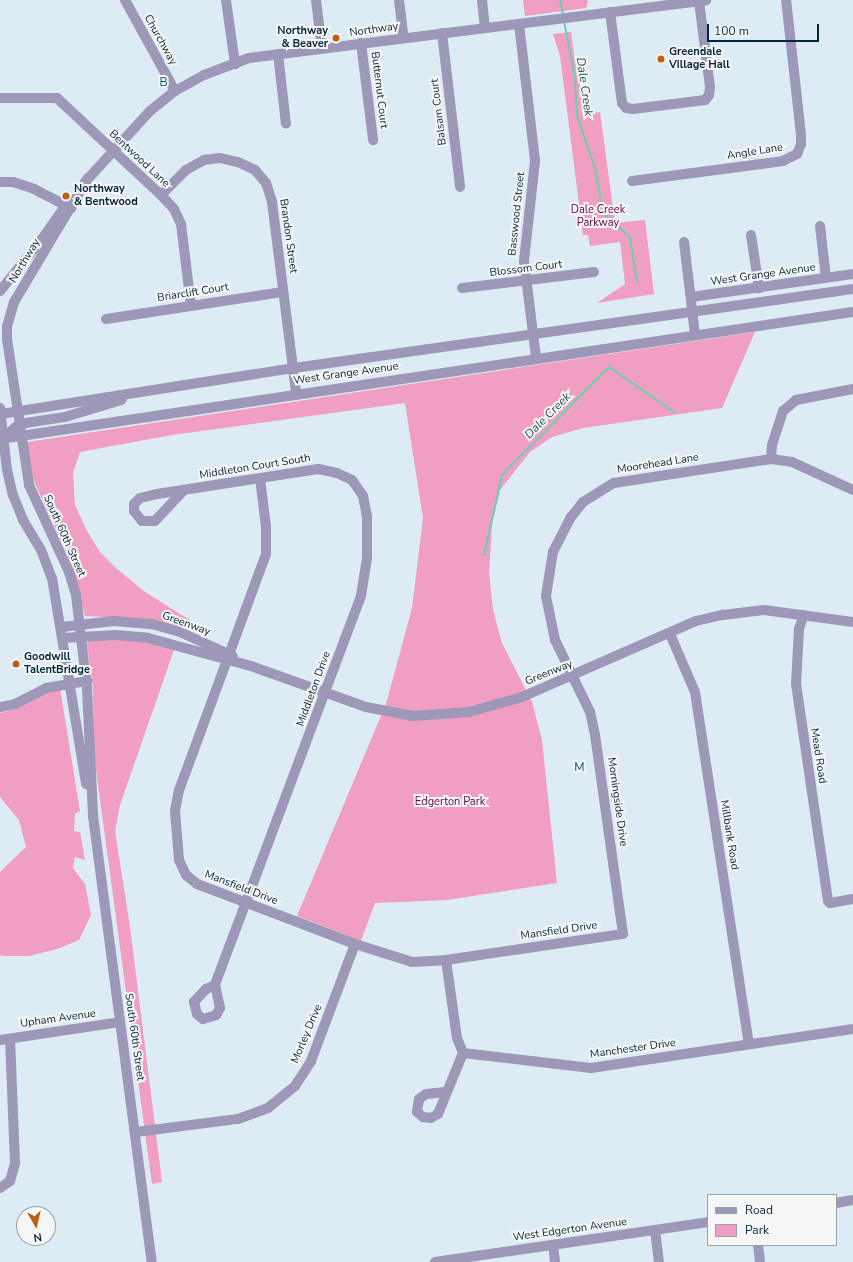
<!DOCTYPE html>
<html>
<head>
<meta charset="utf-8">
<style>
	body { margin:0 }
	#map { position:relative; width:853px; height:1262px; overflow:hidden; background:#dcebf4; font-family:"Nunito Sans",sans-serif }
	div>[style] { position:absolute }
	.green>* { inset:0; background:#f09ec1 }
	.stream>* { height:2px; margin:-1px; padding:0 1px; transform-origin:1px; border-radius:1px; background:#68d0b3 }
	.minor>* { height:10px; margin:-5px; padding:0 5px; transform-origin:5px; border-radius:5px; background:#9d97b8 }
	.dots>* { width:11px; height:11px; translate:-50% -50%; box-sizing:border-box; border:2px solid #f6f6f6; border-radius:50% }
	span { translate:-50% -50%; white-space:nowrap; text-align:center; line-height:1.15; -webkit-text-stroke:4px #f6f6f6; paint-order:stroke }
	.street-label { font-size:11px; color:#022738 }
	.poi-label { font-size:11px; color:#022738; font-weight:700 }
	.right { translate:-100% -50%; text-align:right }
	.left { translate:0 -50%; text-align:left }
	.park-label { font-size:11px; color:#66023e }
	.neighbourhood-label { font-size:12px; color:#004d6a; letter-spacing:1px }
	.water-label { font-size:12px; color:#2a574a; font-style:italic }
	.legend { position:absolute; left:707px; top:1194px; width:130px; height:52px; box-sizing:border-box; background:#f6f6f6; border:1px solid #94a3aa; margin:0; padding:5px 7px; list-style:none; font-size:12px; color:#022738 }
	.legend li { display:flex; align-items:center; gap:8px; height:20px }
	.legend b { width:20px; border:1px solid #94a3aa }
	.north { position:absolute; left:16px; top:1206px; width:40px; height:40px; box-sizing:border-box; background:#f6f6f6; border:1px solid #94a3aa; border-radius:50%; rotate:172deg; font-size:11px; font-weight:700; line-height:16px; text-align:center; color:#022738 }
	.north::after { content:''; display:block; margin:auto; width:14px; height:18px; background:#bc5f10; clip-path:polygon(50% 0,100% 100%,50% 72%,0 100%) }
	.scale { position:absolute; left:707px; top:24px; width:112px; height:18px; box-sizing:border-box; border:2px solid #022738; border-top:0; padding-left:5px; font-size:12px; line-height:14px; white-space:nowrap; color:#022738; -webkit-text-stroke:3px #f6f6f6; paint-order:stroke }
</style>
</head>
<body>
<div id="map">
	<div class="green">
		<div style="clip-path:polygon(523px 0,587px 0,588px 2px,586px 8px,525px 16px)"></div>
		<div style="clip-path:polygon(571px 32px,577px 76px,588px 114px,600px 112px,615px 223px,645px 220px,654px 294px,597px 303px,625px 284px,620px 242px,590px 246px,588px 235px,583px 235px,560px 56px,553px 34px)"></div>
		<div style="clip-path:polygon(755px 332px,722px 408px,583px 428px,552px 437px,530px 452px,500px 490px,492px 525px,489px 573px,493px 610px,502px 643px,532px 702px,542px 740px,557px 883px,447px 900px,375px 903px,361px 941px,297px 916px,386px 704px,412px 608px,423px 518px,405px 403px,172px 435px,80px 452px,73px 473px,75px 505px,87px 531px,100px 552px,116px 568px,145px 592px,193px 622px,189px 631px,125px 618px,85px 616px,67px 554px,33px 479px,27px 442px)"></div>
		<div style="clip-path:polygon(94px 638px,147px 641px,174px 650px,120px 805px,115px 831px,130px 927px,162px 1182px,152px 1184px,94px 755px,93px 688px,87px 644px,88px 640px)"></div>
		<div style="clip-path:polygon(60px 688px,80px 811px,75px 814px,74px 831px,80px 832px,85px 860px,75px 857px,73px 868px,85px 884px,91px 915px,79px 940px,57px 949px,29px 956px,3px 956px,0 955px,0 872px,26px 847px,19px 820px,0 797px,0 713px,18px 708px,42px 693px)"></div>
	</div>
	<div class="stream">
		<div style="left:560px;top:0;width:14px;rotate:78deg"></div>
		<div style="left:564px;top:21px;width:58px;rotate:79.1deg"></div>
		<div style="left:575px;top:78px;width:38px;rotate:87deg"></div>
		<div style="left:577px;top:116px;width:55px;rotate:70.9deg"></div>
		<div style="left:595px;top:168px;width:46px;rotate:79.9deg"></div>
		<div style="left:603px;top:213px;width:36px;rotate:42deg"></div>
		<div style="left:630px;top:237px;width:45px;rotate:81deg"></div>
		<div style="left:484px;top:555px;width:82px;rotate:-77.3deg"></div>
		<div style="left:502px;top:475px;width:152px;rotate:-45.3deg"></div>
		<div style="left:609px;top:367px;width:79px;rotate:34.7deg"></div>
	</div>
	<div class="minor">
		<div style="left:125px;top:0;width:104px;rotate:61.2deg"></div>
		<div style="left:226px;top:0;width:65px;rotate:82deg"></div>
		<div style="left:316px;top:0;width:49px;rotate:83deg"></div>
		<div style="left:399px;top:0;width:38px;rotate:83deg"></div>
		<div style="left:482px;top:0;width:28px;rotate:84deg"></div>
		<div style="left:610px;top:12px;width:92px;rotate:82.5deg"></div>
		<div style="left:622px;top:103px;width:6px;rotate:51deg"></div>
		<div style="left:626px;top:108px;width:7px;rotate:8deg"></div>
		<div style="left:633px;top:109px;width:73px;rotate:-7.1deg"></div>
		<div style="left:705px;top:100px;width:6px;rotate:-51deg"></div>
		<div style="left:709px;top:95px;width:8px;rotate:-83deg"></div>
		<div style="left:710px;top:87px;width:87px;rotate:-97.3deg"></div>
		<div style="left:519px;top:24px;width:138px;rotate:83.3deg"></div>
		<div style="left:535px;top:161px;width:101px;rotate:96.3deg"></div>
		<div style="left:524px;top:261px;width:98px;rotate:82.9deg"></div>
		<div style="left:442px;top:33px;width:155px;rotate:83.3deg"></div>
		<div style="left:361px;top:43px;width:98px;rotate:82.9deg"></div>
		<div style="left:278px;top:54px;width:70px;rotate:83.5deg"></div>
		<div style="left:0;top:98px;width:57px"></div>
		<div style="left:57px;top:98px;width:142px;rotate:43deg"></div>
		<div style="left:161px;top:195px;width:19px;rotate:47deg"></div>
		<div style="left:174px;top:209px;width:17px;rotate:65deg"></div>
		<div style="left:181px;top:224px;width:82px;rotate:83deg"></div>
		<div style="left:88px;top:178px;width:144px;rotate:120.8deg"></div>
		<div style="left:14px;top:302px;width:25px;rotate:106deg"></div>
		<div style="left:7px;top:326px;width:13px;rotate:90deg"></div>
		<div style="left:7px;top:339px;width:148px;rotate:81.4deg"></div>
		<div style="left:29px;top:485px;width:96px;rotate:65.3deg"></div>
		<div style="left:69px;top:572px;width:24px;rotate:73deg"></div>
		<div style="left:76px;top:595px;width:94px;rotate:83.3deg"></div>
		<div style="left:87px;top:688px;width:128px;rotate:87.3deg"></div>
		<div style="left:93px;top:816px;width:450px;rotate:82.5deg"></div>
		<div style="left:632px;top:181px;width:152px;rotate:-7.5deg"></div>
		<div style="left:783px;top:161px;width:16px;rotate:-27deg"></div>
		<div style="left:797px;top:154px;width:11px;rotate:-68deg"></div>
		<div style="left:801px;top:144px;width:9px;rotate:-90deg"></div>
		<div style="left:801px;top:135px;width:136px;rotate:-96.3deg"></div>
		<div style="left:0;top:182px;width:13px"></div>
		<div style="left:13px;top:182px;width:22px;rotate:18deg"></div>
		<div style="left:34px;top:189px;width:42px;rotate:27.2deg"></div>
		<div style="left:85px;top:182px;width:96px;rotate:-47.5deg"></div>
		<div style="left:150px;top:111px;width:32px;rotate:-39deg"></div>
		<div style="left:175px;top:91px;width:33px;rotate:-29deg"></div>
		<div style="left:204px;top:75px;width:48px;rotate:-20.7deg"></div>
		<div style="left:249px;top:58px;width:461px;rotate:-7.2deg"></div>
		<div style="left:161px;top:195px;width:35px;rotate:-45deg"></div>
		<div style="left:186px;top:170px;width:21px;rotate:-29deg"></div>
		<div style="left:204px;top:160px;width:16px;rotate:-7deg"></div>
		<div style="left:220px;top:158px;width:18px;rotate:13deg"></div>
		<div style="left:238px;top:162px;width:19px;rotate:25deg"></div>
		<div style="left:255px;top:170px;width:17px;rotate:50deg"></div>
		<div style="left:266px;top:183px;width:20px;rotate:72deg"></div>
		<div style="left:272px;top:202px;width:193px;rotate:82.8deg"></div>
		<div style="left:820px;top:226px;width:52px;rotate:83.4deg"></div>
		<div style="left:751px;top:235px;width:54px;rotate:81.4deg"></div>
		<div style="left:684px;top:242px;width:93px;rotate:83.2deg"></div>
		<div style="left:462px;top:288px;width:133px;rotate:-6.9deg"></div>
		<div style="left:0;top:291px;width:67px;rotate:-51.1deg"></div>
		<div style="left:42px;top:239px;width:35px;rotate:-55deg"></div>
		<div style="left:691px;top:297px;width:164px;rotate:-8.1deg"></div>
		<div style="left:106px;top:319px;width:179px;rotate:-8.7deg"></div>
		<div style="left:0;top:408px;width:62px;rotate:83.6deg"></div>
		<div style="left:7px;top:470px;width:26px;rotate:77deg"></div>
		<div style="left:13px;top:495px;width:27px;rotate:68deg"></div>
		<div style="left:23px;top:520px;width:35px;rotate:59deg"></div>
		<div style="left:41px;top:550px;width:30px;rotate:69deg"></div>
		<div style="left:52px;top:578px;width:209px;rotate:80.6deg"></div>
		<div style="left:0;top:414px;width:298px;rotate:-8.9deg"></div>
		<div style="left:294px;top:368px;width:565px;rotate:-8.04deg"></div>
		<div style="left:3px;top:438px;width:21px;rotate:-41deg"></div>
		<div style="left:19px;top:424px;width:47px;rotate:-8.7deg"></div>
		<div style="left:65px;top:417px;width:59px;rotate:-16.9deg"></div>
		<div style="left:0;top:439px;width:862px;rotate:-8.47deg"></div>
		<div style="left:771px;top:459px;width:14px;rotate:-86deg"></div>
		<div style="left:772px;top:445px;width:36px;rotate:-72deg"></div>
		<div style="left:783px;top:411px;width:17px;rotate:-40deg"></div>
		<div style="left:796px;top:400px;width:58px;rotate:-10.9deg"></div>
		<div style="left:260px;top:478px;width:49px;rotate:83deg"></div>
		<div style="left:266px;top:527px;width:27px;rotate:90deg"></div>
		<div style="left:266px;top:554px;width:252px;rotate:110.2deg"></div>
		<div style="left:179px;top:790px;width:21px;rotate:101deg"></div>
		<div style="left:175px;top:811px;width:49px;rotate:85.3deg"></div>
		<div style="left:179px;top:860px;width:17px;rotate:65deg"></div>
		<div style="left:186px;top:875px;width:14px;rotate:39deg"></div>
		<div style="left:197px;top:884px;width:169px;rotate:20.8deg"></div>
		<div style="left:355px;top:944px;width:60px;rotate:17.5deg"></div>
		<div style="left:412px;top:962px;width:34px;rotate:-3deg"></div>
		<div style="left:446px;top:960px;width:179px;rotate:-8.4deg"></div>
		<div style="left:623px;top:934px;width:201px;rotate:-98deg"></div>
		<div style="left:595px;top:735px;width:24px;rotate:-102deg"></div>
		<div style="left:590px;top:712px;width:80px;rotate:-115.9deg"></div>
		<div style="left:555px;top:640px;width:45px;rotate:-101.6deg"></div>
		<div style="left:546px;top:596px;width:45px;rotate:-81deg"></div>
		<div style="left:553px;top:552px;width:39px;rotate:-63deg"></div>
		<div style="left:571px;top:517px;width:19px;rotate:-51deg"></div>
		<div style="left:583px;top:502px;width:36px;rotate:-32deg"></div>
		<div style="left:614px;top:483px;width:159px;rotate:-8.7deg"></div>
		<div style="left:771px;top:459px;width:21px;rotate:8deg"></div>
		<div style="left:792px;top:462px;width:67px;rotate:24.7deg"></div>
		<div style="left:184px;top:490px;width:42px;rotate:133.1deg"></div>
		<div style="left:155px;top:521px;width:13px;rotate:180deg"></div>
		<div style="left:142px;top:521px;width:13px;rotate:-129deg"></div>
		<div style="left:134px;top:511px;width:7px;rotate:-90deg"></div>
		<div style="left:134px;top:504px;width:8px;rotate:-45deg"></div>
		<div style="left:140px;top:498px;width:17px;rotate:-13deg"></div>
		<div style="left:157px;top:494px;width:163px;rotate:-8.8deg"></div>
		<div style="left:318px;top:469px;width:19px;rotate:12deg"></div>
		<div style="left:337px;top:473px;width:17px;rotate:25deg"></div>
		<div style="left:352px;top:480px;width:19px;rotate:55deg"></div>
		<div style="left:363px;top:496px;width:20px;rotate:79deg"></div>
		<div style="left:367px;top:516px;width:42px;rotate:90deg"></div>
		<div style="left:367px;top:558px;width:38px;rotate:99deg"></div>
		<div style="left:361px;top:596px;width:415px;rotate:110.6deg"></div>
		<div style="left:215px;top:985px;width:10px;rotate:156deg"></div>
		<div style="left:206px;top:989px;width:18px;rotate:133deg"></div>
		<div style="left:194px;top:1002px;width:12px;rotate:76deg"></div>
		<div style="left:197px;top:1014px;width:8px;rotate:40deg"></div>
		<div style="left:203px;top:1019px;width:14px;rotate:-17deg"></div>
		<div style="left:216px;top:1015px;width:8px;rotate:-60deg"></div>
		<div style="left:220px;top:1008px;width:24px;rotate:-102deg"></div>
		<div style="left:804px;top:615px;width:15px;rotate:110deg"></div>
		<div style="left:799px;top:629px;width:55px;rotate:93.1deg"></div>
		<div style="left:796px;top:684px;width:219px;rotate:81.6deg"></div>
		<div style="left:828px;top:901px;width:3px;rotate:45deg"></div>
		<div style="left:830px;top:903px;width:23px;rotate:-10deg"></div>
		<div style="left:61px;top:627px;width:53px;rotate:-6.5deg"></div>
		<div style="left:114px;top:621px;width:38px;rotate:5deg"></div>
		<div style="left:152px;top:624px;width:29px;rotate:16deg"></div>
		<div style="left:180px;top:632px;width:58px;rotate:24.4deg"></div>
		<div style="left:670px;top:634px;width:63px;rotate:66.7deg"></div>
		<div style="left:695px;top:692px;width:356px;rotate:81.3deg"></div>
		<div style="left:63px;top:638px;width:53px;rotate:-3.2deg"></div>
		<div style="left:116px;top:635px;width:32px;rotate:5deg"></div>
		<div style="left:148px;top:638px;width:107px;rotate:15.2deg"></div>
		<div style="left:251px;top:666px;width:122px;rotate:19.6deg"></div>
		<div style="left:366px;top:707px;width:48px;rotate:10.8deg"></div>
		<div style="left:413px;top:716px;width:56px;rotate:-4.1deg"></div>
		<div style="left:469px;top:712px;width:55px;rotate:-15.8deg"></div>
		<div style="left:522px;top:697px;width:190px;rotate:-23.6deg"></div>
		<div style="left:696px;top:621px;width:28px;rotate:-13deg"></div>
		<div style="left:723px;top:615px;width:41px;rotate:-7deg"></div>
		<div style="left:764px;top:610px;width:90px;rotate:7.7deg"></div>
		<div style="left:0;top:707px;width:15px;rotate:-11deg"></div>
		<div style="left:15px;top:704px;width:35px;rotate:-27deg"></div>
		<div style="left:46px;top:688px;width:42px;rotate:-9.7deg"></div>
		<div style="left:446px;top:960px;width:79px;rotate:82deg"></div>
		<div style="left:457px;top:1038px;width:16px;rotate:68deg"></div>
		<div style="left:0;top:1040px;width:121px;rotate:-8.5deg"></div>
		<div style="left:463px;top:1053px;width:129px;rotate:6.7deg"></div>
		<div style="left:591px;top:1068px;width:265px;rotate:-8.5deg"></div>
		<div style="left:445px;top:1092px;width:19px;rotate:174deg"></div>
		<div style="left:426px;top:1094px;width:9px;rotate:144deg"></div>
		<div style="left:419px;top:1099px;width:13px;rotate:99deg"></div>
		<div style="left:417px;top:1112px;width:8px;rotate:40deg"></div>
		<div style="left:423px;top:1117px;width:8px;rotate:7deg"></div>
		<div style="left:431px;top:1118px;width:8px;rotate:-30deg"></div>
		<div style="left:438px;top:1114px;width:66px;rotate:-67.7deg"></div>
		<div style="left:136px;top:1132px;width:103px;rotate:-7.3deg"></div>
		<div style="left:238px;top:1119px;width:32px;rotate:-20deg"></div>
		<div style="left:268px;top:1108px;width:35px;rotate:-39deg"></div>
		<div style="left:295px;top:1086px;width:30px;rotate:-57deg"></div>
		<div style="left:311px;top:1061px;width:125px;rotate:-69.4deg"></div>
		<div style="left:0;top:1188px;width:12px;rotate:-35deg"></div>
		<div style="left:10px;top:1181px;width:19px;rotate:-74deg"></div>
		<div style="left:15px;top:1163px;width:124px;rotate:-92.3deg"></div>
		<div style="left:836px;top:1203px;width:17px;rotate:-10deg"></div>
		<div style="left:655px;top:1230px;width:32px;rotate:83deg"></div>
		<div style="left:553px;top:1245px;width:17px;rotate:83deg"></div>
		<div style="left:758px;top:1245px;width:17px;rotate:83deg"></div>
		<div style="left:435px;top:1262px;width:276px;rotate:-8.3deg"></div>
	</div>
	<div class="dots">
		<div style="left:336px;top:38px;background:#bc5f10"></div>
		<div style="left:661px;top:59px;background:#bc5f10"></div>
		<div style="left:66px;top:196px;background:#bc5f10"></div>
		<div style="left:16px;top:664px;background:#bc5f10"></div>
	</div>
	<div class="street-label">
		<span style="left:374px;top:30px;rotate:-8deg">Northway</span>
		<span style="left:160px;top:40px;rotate:61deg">Churchway</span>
		<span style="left:379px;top:90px;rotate:83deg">Butternut Court</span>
		<span style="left:439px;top:112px;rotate:-97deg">Balsam Court</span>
		<span style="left:755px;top:152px;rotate:-9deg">Angle Lane</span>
		<span style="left:139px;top:159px;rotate:43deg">Bentwood Lane</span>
		<span style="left:517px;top:214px;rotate:-84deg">Basswood Street</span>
		<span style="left:288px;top:236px;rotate:82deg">Brandon Street</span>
		<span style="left:25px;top:261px;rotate:-59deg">Northway</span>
		<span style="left:526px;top:269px;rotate:-7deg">Blossom Court</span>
		<span style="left:763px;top:275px;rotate:-8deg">West Grange Avenue</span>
		<span style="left:193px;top:293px;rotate:-9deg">Briarclift Court</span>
		<span style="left:346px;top:374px;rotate:-8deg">West Grange Avenue</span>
		<span style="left:658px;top:464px;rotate:-9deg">Moorehead Lane</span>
		<span style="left:255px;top:467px;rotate:-9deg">Middleton Court South</span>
		<span style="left:64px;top:536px;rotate:66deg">South 60th Street</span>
		<span style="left:186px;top:624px;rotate:20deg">Greenway</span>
		<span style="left:549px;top:673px;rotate:-22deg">Greenway</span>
		<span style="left:314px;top:689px;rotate:-70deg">Middleton Drive</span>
		<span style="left:818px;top:756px;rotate:81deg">Mead Road</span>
		<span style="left:617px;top:802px;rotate:82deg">Morningside Drive</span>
		<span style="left:729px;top:835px;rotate:81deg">Millbank Road</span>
		<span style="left:241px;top:888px;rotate:21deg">Mansfield Drive</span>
		<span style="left:559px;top:931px;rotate:-8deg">Mansfield Drive</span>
		<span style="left:58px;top:1019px;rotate:-8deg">Upham Avenue</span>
		<span style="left:307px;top:1034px;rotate:-67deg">Morley Drive</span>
		<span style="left:134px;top:1037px;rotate:82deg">South 60th Street</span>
		<span style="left:633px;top:1049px;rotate:-8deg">Manchester Drive</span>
		<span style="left:570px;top:1230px;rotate:-8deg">West Edgerton Avenue</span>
	</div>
	<div class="poi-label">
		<span class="right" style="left:328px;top:38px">Northway<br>&amp; Beaver</span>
		<span class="left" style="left:669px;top:59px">Greendale<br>Village Hall</span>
		<span class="left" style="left:74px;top:196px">Northway<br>&amp; Bentwood</span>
		<span class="left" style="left:24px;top:664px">Goodwill<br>TalentBridge</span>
	</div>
	<div class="park-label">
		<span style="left:598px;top:217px">Dale Creek<br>Parkway</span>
		<span style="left:450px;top:802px">Edgerton Park</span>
	</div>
	<div class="neighbourhood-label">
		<span style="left:164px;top:83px">B</span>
		<span style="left:580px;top:768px">M</span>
	</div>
	<div class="water-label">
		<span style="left:584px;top:87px;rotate:82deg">Dale Creek</span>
		<span style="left:548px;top:416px;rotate:-45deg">Dale Creek</span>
	</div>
	<ul class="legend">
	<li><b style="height:5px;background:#9d97b8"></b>Road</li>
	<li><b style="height:11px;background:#f09ec1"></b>Park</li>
	</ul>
	<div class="north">N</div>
	<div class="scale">100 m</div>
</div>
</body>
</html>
